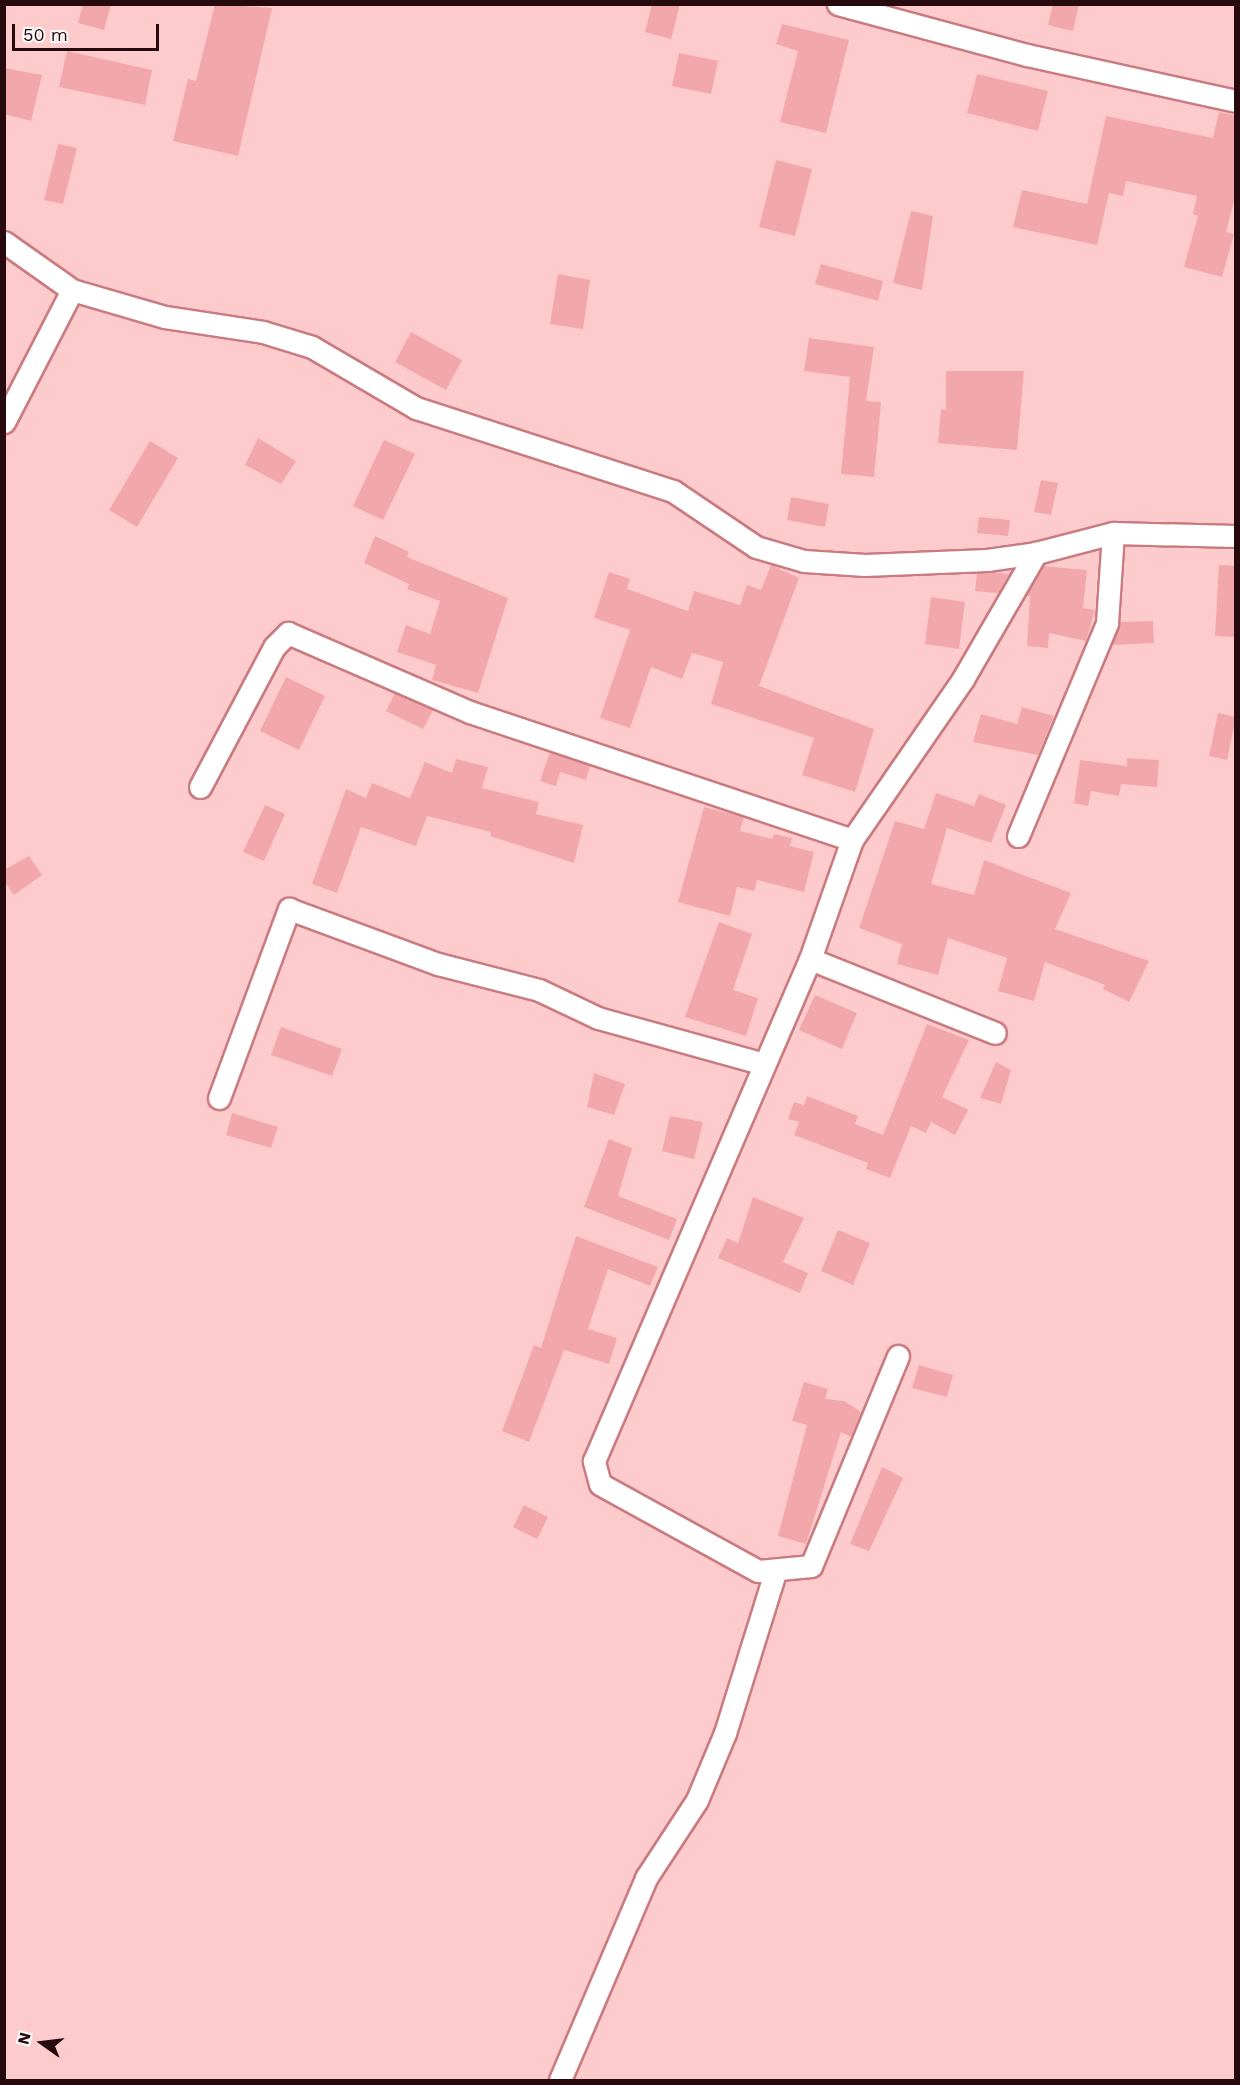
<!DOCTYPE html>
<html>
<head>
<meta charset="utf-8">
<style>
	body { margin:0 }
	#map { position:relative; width:1240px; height:2085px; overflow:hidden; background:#fecbcc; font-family:"Work Sans",sans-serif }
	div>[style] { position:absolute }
	.building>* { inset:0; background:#f2a7aa }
	.roads { filter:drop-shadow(2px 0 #c97b80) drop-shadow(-2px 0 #c97b80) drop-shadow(0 2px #c97b80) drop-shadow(0 -2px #c97b80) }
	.minor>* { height:21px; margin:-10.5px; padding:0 10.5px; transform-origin:10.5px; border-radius:10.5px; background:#fff }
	span { translate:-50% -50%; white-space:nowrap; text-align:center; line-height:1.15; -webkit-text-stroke:4.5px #fafbfa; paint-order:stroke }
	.frame { position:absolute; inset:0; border:6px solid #270a0d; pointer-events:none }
	.north { position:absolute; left:12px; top:2013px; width:60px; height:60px; -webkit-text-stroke:4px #fafbfa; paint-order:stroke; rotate:284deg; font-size:16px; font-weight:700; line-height:24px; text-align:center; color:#270a0d }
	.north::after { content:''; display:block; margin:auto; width:21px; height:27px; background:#270a0d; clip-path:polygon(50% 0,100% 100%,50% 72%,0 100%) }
	.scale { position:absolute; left:12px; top:24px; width:147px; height:27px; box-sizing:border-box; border:3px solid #270a0d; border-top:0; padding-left:8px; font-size:18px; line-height:21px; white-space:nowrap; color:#270a0d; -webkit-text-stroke:4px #fafbfa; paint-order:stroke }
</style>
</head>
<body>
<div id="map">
	<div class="building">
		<div style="clip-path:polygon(83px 4px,111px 4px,104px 30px,78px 23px)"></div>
		<div style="clip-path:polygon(215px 4px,272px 8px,238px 156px,173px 141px,188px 79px,196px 81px)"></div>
		<div style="clip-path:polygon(652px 4px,680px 4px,671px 39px,645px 32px)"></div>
		<div style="clip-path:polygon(1053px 4px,1079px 4px,1073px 31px,1048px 25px)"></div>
		<div style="clip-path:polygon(782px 24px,849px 40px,826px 133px,780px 122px,798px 51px,776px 44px)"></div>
		<div style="clip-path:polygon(67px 51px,152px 70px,145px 105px,59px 87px)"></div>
		<div style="clip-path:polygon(679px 53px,718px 61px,711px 94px,672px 86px)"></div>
		<div style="clip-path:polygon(4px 68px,42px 75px,31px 121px,4px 114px)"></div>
		<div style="clip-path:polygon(977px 74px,1048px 91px,1038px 131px,967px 113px)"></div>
		<div style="clip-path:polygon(1219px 112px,1236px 116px,1236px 194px,1226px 232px,1234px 234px,1222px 277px,1184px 267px,1198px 216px,1193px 214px,1197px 196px,1126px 181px,1123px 196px,1109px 193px,1097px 245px,1013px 227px,1022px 190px,1087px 204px,1106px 116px,1213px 138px)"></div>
		<div style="clip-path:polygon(58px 144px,77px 148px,63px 204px,44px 200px)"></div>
		<div style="clip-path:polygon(776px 160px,812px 169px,795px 236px,759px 227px)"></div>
		<div style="clip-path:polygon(911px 211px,933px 216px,922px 290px,893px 283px)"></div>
		<div style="clip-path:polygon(821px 264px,883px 281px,878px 301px,815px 284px)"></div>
		<div style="clip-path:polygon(558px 274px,590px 280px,583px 329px,550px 324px)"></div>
		<div style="clip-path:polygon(411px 332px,462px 360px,446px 390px,395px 362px)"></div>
		<div style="clip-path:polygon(809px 338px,874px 347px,866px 401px,881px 402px,874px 477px,841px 474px,850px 377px,804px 371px)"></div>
		<div style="clip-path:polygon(946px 371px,1024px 371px,1017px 450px,938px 443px,941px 409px,946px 410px)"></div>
		<div style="clip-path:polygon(258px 438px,296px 461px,281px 484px,245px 465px)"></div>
		<div style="clip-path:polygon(384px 440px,415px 454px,383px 520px,353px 506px)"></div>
		<div style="clip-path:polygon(150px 441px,178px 458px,137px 527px,109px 510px)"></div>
		<div style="clip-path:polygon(1041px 480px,1058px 483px,1051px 515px,1034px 512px)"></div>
		<div style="clip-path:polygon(791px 497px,829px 504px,825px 527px,787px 520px)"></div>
		<div style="clip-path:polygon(979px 517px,1010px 520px,1008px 536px,977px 533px)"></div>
		<div style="clip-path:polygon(375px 536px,409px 552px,407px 557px,508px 598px,478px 693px,432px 680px,436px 665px,397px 652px,406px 625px,430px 634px,440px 601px,407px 589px,409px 584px,364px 563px)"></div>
		<div style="clip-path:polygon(771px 565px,799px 578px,759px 686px,874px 729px,855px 792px,802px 775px,814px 738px,711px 704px,723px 662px,692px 653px,682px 679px,651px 667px,630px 728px,600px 718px,630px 630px,594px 618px,609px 572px,630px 579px,627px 589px,688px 611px,694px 591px,740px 605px,747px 585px,761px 590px)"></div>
		<div style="clip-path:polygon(1219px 565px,1236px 566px,1236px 637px,1215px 636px)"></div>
		<div style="clip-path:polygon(1043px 566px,1087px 570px,1083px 608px,1095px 610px,1086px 641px,1049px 633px,1048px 648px,1027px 646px,1030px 596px,1026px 596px)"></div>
		<div style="clip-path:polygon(991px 572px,1009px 574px,998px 593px,975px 591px,977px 573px)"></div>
		<div style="clip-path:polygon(931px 597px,965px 602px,959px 649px,925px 644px)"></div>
		<div style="clip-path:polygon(1153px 621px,1154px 643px,1112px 645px,1120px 622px)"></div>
		<div style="clip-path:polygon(286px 677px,325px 696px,299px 750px,260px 731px)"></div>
		<div style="clip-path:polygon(395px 693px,433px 710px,423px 729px,386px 711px)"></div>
		<div style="clip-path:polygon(1022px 707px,1054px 716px,1038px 755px,973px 742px,981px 714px,1017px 724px)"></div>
		<div style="clip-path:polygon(1218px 713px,1236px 717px,1227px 760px,1209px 756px)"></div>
		<div style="clip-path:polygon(550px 752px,590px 766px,586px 780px,560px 772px,556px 786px,540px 781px)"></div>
		<div style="clip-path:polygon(1127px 758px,1159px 760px,1157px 787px,1121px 784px,1119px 796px,1091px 791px,1088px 806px,1074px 803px,1080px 760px,1127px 766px)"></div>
		<div style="clip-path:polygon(456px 759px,488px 767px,482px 788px,539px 802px,536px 814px,583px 825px,574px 863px,490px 836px,491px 832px,427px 816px,416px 846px,361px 827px,337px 893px,312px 884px,346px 789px,366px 798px,372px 783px,410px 798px,425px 762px,452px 773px)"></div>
		<div style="clip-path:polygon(936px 793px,974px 806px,979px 794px,1006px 805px,991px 843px,947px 828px,931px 884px,974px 895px,984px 860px,1071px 893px,1055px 929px,1149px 961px,1129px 1002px,1103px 989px,1105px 985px,1045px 962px,1034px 1001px,998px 991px,1007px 958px,948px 938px,938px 975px,897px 964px,902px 944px,859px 928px,895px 821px,924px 829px)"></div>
		<div style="clip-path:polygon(265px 805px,285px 814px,264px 861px,243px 852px)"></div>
		<div style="clip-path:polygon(704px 807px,744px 817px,740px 831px,772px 839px,774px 834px,792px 838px,790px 846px,814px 852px,804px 892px,757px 880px,754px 891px,737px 887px,730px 916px,678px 902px)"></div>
		<div style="clip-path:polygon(29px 856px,42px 875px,14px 895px,4px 881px,4px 870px)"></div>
		<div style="clip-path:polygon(719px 922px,752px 934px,733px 990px,758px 998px,746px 1036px,685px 1017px)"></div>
		<div style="clip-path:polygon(815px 995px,857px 1013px,842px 1049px,799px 1030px)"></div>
		<div style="clip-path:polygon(927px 1024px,969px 1040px,942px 1097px,968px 1110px,955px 1135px,931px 1122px,926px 1133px,911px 1126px,890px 1178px,866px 1169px,868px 1163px,794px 1135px,799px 1122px,788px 1119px,794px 1102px,804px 1105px,807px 1096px,858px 1116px,855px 1124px,883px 1135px)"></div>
		<div style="clip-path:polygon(281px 1027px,342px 1049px,332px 1076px,271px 1055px)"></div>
		<div style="clip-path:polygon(996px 1062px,1011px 1070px,1001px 1104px,980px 1098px)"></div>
		<div style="clip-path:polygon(594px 1073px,625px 1084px,614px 1115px,587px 1107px)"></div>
		<div style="clip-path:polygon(232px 1113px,278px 1127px,271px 1148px,226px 1135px)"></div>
		<div style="clip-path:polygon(670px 1116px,703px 1122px,694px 1159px,662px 1151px)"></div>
		<div style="clip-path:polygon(609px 1139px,632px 1148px,618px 1196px,677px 1219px,669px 1240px,584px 1207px)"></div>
		<div style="clip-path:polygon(753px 1197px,804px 1218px,783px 1262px,808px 1273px,800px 1293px,718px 1258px,727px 1238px,738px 1243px)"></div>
		<div style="clip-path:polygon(838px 1230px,870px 1243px,853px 1285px,821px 1271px)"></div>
		<div style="clip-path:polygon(576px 1236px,658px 1267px,650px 1286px,608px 1269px,588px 1329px,617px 1338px,609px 1364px,564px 1350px,529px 1442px,502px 1431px,534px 1345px,541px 1348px)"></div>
		<div style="clip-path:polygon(919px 1365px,953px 1375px,947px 1397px,912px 1388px)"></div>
		<div style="clip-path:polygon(804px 1382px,828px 1389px,825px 1399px,844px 1401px,861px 1412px,851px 1437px,841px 1432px,806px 1544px,778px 1536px,807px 1425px,792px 1421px)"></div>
		<div style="clip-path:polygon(882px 1467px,903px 1478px,869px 1551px,850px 1544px)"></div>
		<div style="clip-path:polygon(524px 1505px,548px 1517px,537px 1539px,513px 1527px)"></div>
	</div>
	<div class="roads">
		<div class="minor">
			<div style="left:838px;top:4px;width:196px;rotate:15.1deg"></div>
			<div style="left:1027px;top:55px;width:214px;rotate:12.4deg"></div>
			<div style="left:4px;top:242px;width:83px;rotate:35.2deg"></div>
			<div style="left:72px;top:290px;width:97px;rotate:16.2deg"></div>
			<div style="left:165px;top:317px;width:99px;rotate:8.7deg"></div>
			<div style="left:263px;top:332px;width:51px;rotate:17deg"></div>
			<div style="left:312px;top:347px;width:121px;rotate:30.4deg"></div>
			<div style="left:416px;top:408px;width:270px;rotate:17.9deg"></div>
			<div style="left:673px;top:491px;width:100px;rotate:34deg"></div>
			<div style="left:756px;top:547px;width:50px;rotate:16.3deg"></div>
			<div style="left:804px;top:561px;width:61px;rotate:3.8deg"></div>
			<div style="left:865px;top:565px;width:122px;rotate:-2.3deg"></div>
			<div style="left:987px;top:560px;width:49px;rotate:-8.1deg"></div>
			<div style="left:1036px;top:553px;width:80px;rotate:-14.6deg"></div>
			<div style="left:1113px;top:533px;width:123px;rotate:1.4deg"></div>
			<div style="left:4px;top:422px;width:148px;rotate:-62.7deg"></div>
			<div style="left:200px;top:787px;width:158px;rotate:-62.1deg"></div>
			<div style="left:274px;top:647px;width:20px;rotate:-45deg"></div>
			<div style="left:288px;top:633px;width:198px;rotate:23.5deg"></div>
			<div style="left:470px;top:712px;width:403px;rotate:18.5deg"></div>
			<div style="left:1018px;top:836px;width:231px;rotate:-67.3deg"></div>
			<div style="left:1107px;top:623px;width:90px;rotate:-86.2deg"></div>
			<div style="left:810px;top:959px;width:199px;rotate:21.8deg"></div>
			<div style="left:219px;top:1098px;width:202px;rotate:-69.7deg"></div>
			<div style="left:289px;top:909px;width:159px;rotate:20.3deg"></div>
			<div style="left:438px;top:964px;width:104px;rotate:14.4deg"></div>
			<div style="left:539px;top:990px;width:65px;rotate:25.4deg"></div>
			<div style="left:598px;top:1018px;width:172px;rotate:15.5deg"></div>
			<div style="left:898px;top:1356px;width:227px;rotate:112.5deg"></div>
			<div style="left:811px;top:1566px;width:53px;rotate:174.6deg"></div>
			<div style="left:758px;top:1571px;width:180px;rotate:-151.2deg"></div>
			<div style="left:600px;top:1484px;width:24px;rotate:-105deg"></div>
			<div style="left:594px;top:1461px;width:546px;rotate:-66.72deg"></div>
			<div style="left:810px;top:959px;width:126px;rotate:-70.6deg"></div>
			<div style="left:852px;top:840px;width:196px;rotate:-55.4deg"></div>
			<div style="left:963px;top:679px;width:146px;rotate:-59.9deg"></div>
			<div style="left:560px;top:2080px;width:220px;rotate:-66.9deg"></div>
			<div style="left:646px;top:1878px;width:93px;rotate:-56.8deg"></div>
			<div style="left:697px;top:1800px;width:73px;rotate:-67.3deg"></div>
			<div style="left:725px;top:1733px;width:169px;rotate:-72.7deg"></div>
		</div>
	</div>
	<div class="frame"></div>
	<div class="north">N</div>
	<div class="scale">50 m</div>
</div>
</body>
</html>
